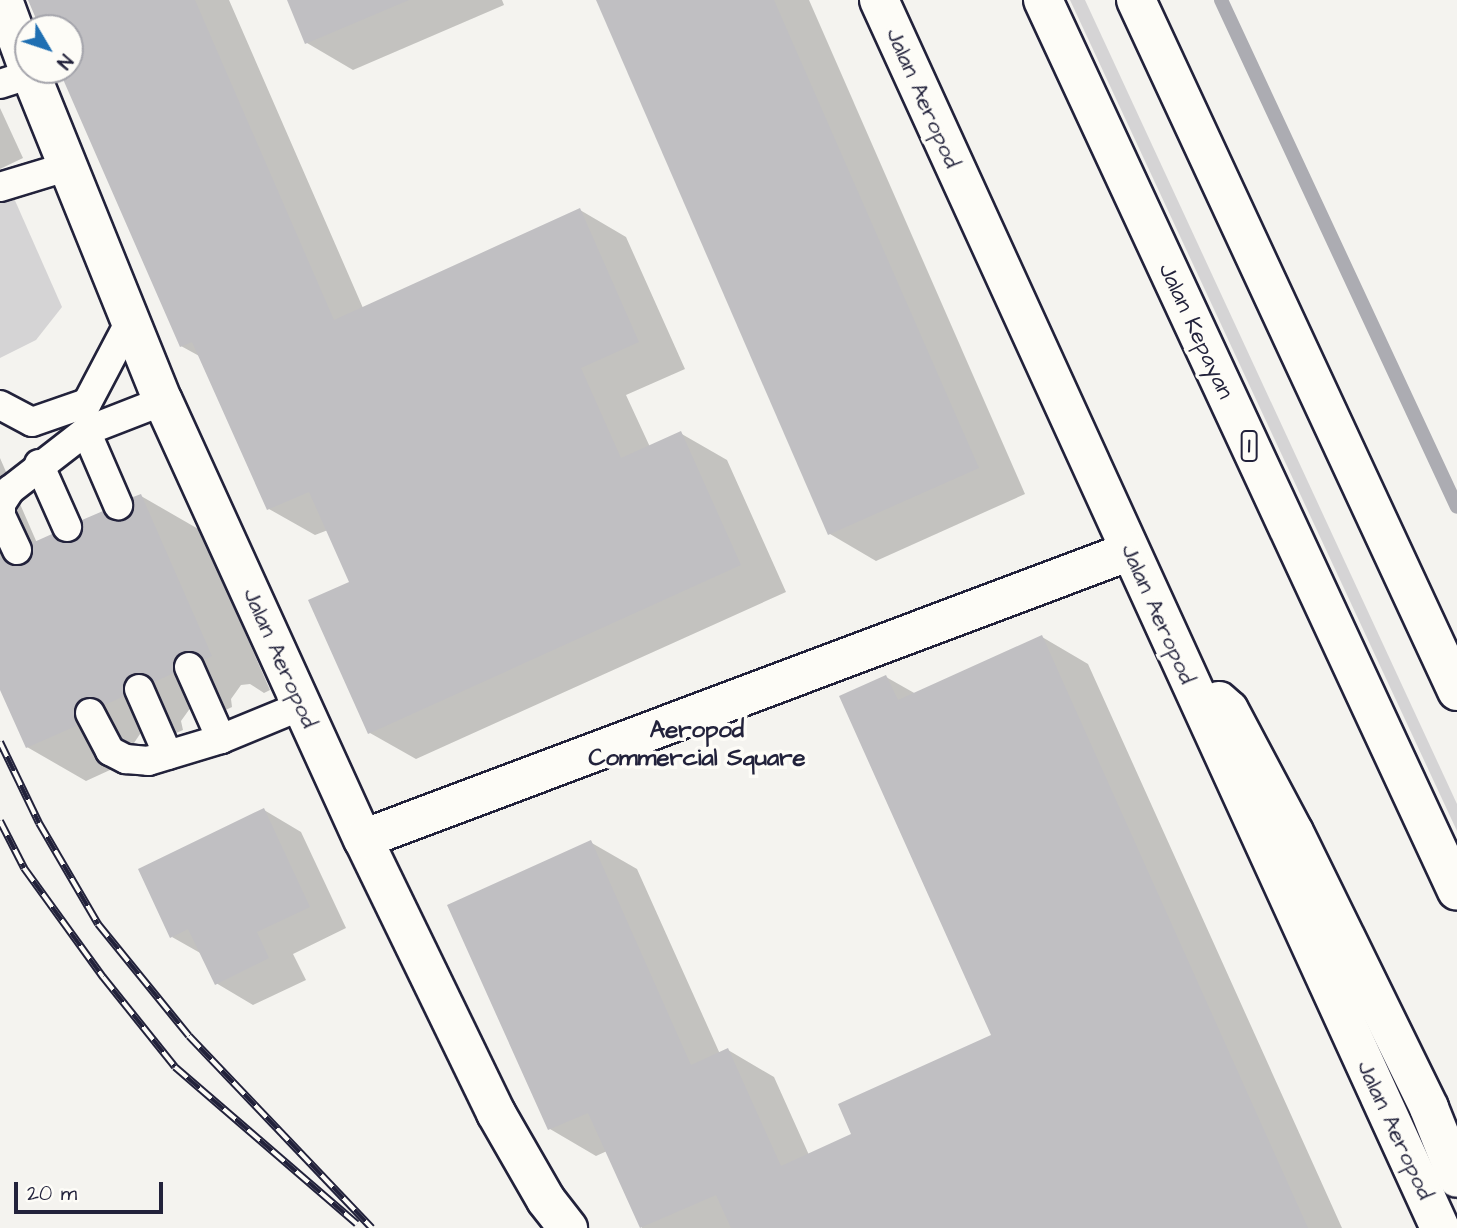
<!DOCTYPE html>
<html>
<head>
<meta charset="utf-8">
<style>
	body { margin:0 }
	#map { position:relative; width:1457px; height:1228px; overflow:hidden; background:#f4f3ef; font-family:"Architects Daughter",sans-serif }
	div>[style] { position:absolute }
	.green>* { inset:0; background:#d5d4d5 }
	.shadow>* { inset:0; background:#0003 }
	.stream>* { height:14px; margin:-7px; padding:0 7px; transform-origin:7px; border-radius:7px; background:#acacb2 }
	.building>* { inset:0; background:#c0bfc2 }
	.roads { filter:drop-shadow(2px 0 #22223b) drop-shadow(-2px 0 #22223b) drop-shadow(0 2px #22223b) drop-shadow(0 -2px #22223b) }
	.service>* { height:28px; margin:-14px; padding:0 14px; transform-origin:14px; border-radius:14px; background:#fdfcf7 }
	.minor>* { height:38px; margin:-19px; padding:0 19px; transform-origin:19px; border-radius:19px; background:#fdfcf7 }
	.trunk>* { height:38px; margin:-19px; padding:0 19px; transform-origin:19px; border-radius:19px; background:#fdfcf7 }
	.rail>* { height:8px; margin-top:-4px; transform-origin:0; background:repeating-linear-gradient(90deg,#fdfcf7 0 16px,#22223b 0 32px); box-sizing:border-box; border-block:2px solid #22223b }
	span { translate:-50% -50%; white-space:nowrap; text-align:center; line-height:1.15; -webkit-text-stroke:7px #fdfcf7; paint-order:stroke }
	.shield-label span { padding:2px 5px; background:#fdfcf7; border:2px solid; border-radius:5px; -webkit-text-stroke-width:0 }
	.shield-label { font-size:21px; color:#22223b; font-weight:700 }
	.street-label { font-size:23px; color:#22223b }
	.neighbourhood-label { font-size:24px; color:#22223b; font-weight:700 }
	.north { position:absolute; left:14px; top:14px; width:70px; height:70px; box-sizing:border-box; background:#fdfcf7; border:2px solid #a5a5ac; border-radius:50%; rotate:129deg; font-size:19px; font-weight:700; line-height:28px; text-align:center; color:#22223b }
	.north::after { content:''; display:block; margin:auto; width:24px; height:32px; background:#1f6fb2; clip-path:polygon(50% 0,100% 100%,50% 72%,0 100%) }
	.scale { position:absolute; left:14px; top:1182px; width:149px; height:32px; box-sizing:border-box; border:4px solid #22223b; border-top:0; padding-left:9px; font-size:21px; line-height:24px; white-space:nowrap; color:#22223b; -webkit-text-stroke:5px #fdfcf7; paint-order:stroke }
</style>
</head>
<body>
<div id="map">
	<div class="green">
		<div style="clip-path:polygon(1070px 0,1085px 0,1457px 804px,1457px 831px)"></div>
		<div style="clip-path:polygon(13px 196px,62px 307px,36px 340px,0 358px,0 200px)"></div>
	</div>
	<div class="shadow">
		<div style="clip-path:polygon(30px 0,229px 0,363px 308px,580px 210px,626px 237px,685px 369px,626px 395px,650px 447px,680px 433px,727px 460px,786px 592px,416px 759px,370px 733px,351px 583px,328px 530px,315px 535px,269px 509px,201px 357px,181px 346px,61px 70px,70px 70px,70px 28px,42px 28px)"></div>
		<div style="clip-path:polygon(289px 0,502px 0,504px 5px,353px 70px,307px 43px)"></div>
		<div style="clip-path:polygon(597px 0,809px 0,1025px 494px,876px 561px,830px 534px)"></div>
		<div style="clip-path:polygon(0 108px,23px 158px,0 169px)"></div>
		<div style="clip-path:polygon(0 458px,37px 543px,75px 543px,103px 513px,119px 523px,126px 522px,141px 496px,200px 530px,270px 690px,264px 693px,250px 684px,241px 685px,231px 699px,232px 707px,215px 715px,199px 706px,191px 707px,181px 721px,183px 730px,165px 738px,142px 731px,132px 746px,134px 759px,86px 781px,27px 747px,0 686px)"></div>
		<div style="clip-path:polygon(1042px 637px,1088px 664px,1342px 1228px,642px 1228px,607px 1151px,596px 1156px,550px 1129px,590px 842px,637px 869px,720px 1054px,728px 1050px,774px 1077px,809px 1155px,853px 1135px,994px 1036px,886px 677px,916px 694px)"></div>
		<div style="clip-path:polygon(264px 810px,301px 832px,346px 928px,293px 954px,306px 980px,253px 1005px,216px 983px,202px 954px,172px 937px)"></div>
	</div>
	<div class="stream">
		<div style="left:1221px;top:0;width:559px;rotate:65.04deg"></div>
	</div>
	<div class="building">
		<div style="clip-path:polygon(28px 0,195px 0,334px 320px,580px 208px,639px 342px,581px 368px,621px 458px,681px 431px,741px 565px,368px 734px,308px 600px,349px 582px,309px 492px,267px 510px,192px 342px,180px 347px,59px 70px,70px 70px,70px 28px,40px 28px)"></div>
		<div style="clip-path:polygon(287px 0,409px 0,305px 44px)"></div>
		<div style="clip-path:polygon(596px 0,774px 0,979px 468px,828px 535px)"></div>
		<div style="clip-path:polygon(141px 494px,212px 656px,204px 660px,191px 651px,182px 652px,173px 665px,174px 673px,154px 682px,141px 673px,132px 674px,123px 687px,124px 696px,105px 705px,98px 699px,83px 698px,74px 712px,76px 726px,26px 748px,0 690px,0 558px,15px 566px,24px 565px,33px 552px,32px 543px,52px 534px,65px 543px,74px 542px,83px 529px,82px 520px,103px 511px,115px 521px,125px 520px,134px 508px,133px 497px)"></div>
		<div style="clip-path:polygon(1042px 635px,1308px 1228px,731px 1228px,716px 1195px,640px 1228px,588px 1113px,548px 1130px,447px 905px,591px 840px,691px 1065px,728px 1048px,781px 1166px,851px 1134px,838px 1104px,991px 1035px,839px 696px,886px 675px,898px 700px)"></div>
		<div style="clip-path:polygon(264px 808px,310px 907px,257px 932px,269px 958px,215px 985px,188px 929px,170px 938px,138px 869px)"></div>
	</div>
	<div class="roads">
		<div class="service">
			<div style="left:0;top:84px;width:32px;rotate:-18deg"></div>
			<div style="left:0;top:187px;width:72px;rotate:-16.9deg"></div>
			<div style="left:0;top:405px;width:36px;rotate:28deg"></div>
			<div style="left:32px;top:422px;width:58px;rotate:-19.1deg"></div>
			<div style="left:87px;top:403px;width:93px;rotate:-62.3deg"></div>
			<div style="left:86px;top:431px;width:81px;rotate:66.6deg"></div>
			<div style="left:39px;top:464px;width:69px;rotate:66deg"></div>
			<div style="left:17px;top:550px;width:38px;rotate:-115deg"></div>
			<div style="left:1px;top:515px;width:11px;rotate:-90deg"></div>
			<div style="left:1px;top:504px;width:17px;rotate:-57deg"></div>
			<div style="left:10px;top:490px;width:96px;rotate:-37.8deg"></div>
			<div style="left:86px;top:431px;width:83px;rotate:-21.3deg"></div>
			<div style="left:189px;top:667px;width:79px;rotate:66deg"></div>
			<div style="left:139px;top:689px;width:72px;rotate:66.3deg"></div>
			<div style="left:90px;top:713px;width:43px;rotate:62.2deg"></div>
			<div style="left:110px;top:751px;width:18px;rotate:27deg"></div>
			<div style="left:126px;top:759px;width:22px;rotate:5deg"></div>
			<div style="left:148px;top:761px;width:76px;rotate:-16.8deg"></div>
			<div style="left:221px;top:739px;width:87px;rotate:-22.4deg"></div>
		</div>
		<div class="minor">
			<div style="left:3px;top:0;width:72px;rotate:69.8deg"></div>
			<div style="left:879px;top:0;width:1350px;rotate:65.45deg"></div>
			<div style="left:29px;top:70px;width:357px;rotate:68deg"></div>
			<div style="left:163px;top:401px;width:482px;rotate:65.5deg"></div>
			<div style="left:363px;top:839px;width:305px;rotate:64.1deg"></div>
			<div style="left:496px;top:1113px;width:100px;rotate:60.1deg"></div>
			<div style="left:546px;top:1200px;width:36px;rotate:52deg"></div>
			<div style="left:1219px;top:701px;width:13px;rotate:42deg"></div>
			<div style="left:1229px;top:710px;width:138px;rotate:62deg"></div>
			<div style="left:1294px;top:832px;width:307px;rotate:63.9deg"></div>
			<div style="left:1429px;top:1108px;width:75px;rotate:68.2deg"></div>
			<div style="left:363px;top:839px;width:819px;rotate:-20.58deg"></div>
		</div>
		<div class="trunk">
			<div style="left:1043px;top:0;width:982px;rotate:65.08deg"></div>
			<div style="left:1136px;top:0;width:762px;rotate:65.08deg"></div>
		</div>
	</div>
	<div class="rail">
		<div style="left:0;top:742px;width:90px;rotate:64.3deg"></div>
		<div style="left:39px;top:823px;width:117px;rotate:59.7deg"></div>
		<div style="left:98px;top:924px;width:144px;rotate:50.9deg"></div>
		<div style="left:189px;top:1036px;width:265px;rotate:46.4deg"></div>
		<div style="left:0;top:821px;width:53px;rotate:62.9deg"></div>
		<div style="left:24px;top:868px;width:135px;rotate:54.1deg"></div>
		<div style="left:103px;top:977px;width:115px;rotate:51.3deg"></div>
		<div style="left:175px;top:1067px;width:240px;rotate:40.8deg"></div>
	</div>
	<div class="shield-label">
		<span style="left:1249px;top:446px">1</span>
	</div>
	<div class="street-label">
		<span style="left:923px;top:98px;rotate:66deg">Jalan Aeropod</span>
		<span style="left:1196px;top:331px;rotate:65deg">Jalan Kepayan</span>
		<span style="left:1158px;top:614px;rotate:66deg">Jalan Aeropod</span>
		<span style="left:280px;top:658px;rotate:66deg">Jalan Aeropod</span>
		<span style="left:1395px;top:1130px;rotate:65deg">Jalan Aeropod</span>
	</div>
	<div class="neighbourhood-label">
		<span style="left:697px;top:745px">Aeropod<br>Commercial Square</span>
	</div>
	<div class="north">N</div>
	<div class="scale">20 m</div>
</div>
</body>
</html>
